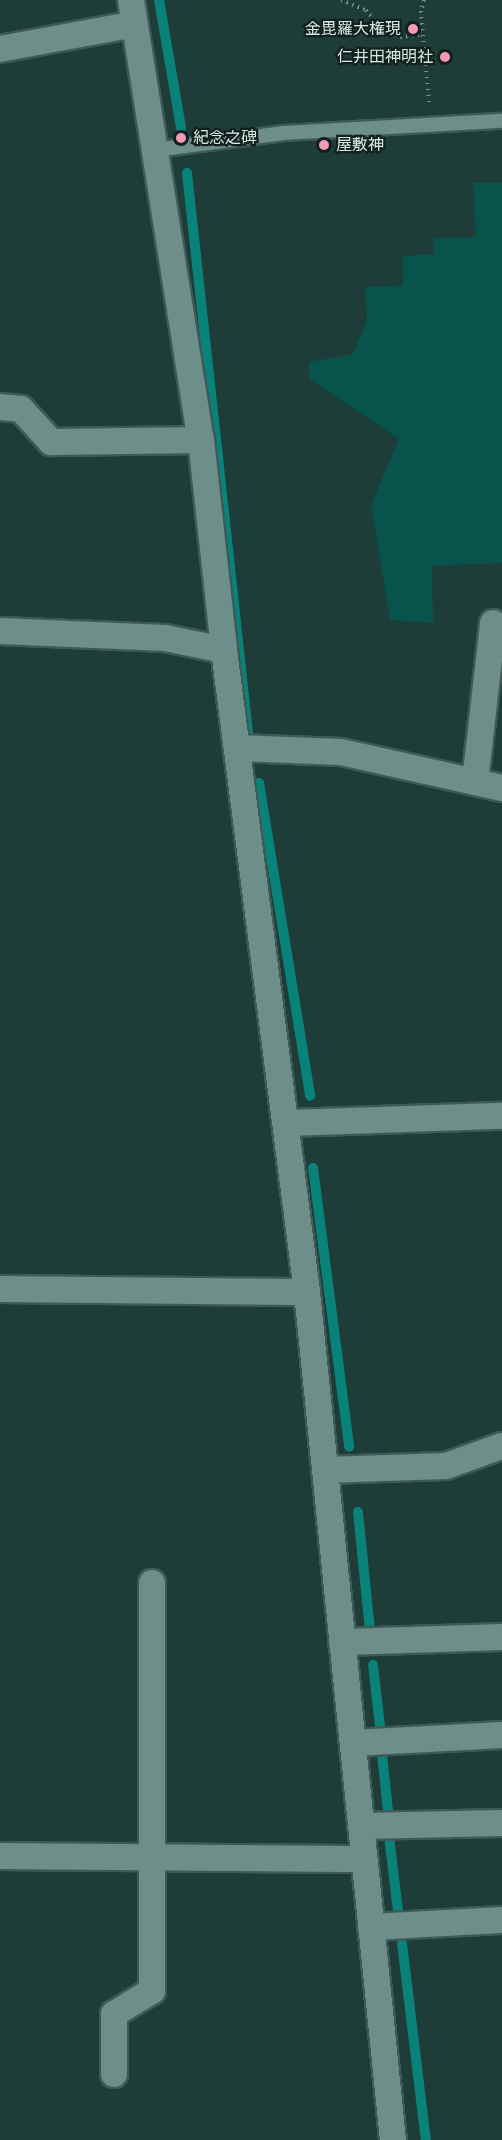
<!DOCTYPE html>
<html>
<head>
<meta charset="utf-8">
<style>
	body { margin:0 }
	#map { position:relative; width:502px; height:2140px; overflow:hidden; background:#1e3c38; font-family:Jost,"Noto Sans JP",sans-serif }
	div>[style] { position:absolute }
	.green>* { inset:0; background:#09534d }
	.stream>* { height:10px; margin:-5px; padding:0 5px; transform-origin:5px; border-radius:5px; background:#09827a }
	.path>* { height:4px; margin-top:-2px; transform-origin:0; background:repeating-linear-gradient(90deg,#79908d 0 1.5px,transparent 0 6px) }
	.roads { filter:drop-shadow(2px 0 #3f5957) drop-shadow(-2px 0 #3f5957) drop-shadow(0 2px #3f5957) drop-shadow(0 -2px #3f5957) }
	.lane>* { height:14px; margin:-7px; padding:0 7px; transform-origin:7px; border-radius:7px; background:#6e8e8a }
	.street>* { height:26px; margin:-13px; padding:0 13px; transform-origin:13px; border-radius:13px; background:#6e8e8a }
	.dots>* { width:16px; height:16px; translate:-50% -50%; box-sizing:border-box; border:3px solid #13201e; border-radius:50% }
	span { translate:-50% -50%; white-space:nowrap; text-align:center; line-height:1.15; -webkit-text-stroke:4.5px #13201e; paint-order:stroke }
	.poi-label { font-size:16px; color:#d7e8e5 }
	.right { translate:-100% -50%; text-align:right }
	.left { translate:0 -50%; text-align:left }
</style>
</head>
<body>
<div id="map">
	<div class="green">
		<div style="clip-path:polygon(473px 183px,502px 183px,502px 563px,432px 566px,433px 623px,390px 620px,371px 505px,399px 439px,309px 379px,309px 362px,353px 354px,367px 320px,365px 287px,403px 286px,403px 256px,434px 254px,433px 238px,476px 237px)"></div>
	</div>
	<div class="stream">
		<div style="left:159px;top:0;width:130px;rotate:80.2deg"></div>
		<div style="left:187px;top:173px;width:563px;rotate:83.78deg"></div>
		<div style="left:259px;top:783px;width:317px;rotate:80.7deg"></div>
		<div style="left:313px;top:1168px;width:281px;rotate:82.6deg"></div>
		<div style="left:358px;top:1512px;width:120px;rotate:84.2deg"></div>
		<div style="left:373px;top:1665px;width:61px;rotate:83.5deg"></div>
		<div style="left:382px;top:1755px;width:55px;rotate:83.8deg"></div>
		<div style="left:389px;top:1836px;width:76px;rotate:83.2deg"></div>
		<div style="left:402px;top:1943px;width:198px;rotate:83.1deg"></div>
	</div>
	<div class="path">
		<div style="left:341px;top:0;width:27px;rotate:22deg"></div>
		<div style="left:366px;top:10px;width:22px;rotate:51deg"></div>
		<div style="left:380px;top:27px;width:22px;rotate:27deg"></div>
		<div style="left:400px;top:37px;width:23px;rotate:-7deg"></div>
		<div style="left:424px;top:0;width:11px;rotate:105deg"></div>
		<div style="left:421px;top:11px;width:92px;rotate:85deg"></div>
	</div>
	<div class="roads">
		<div class="lane">
			<div style="left:155px;top:150px;width:130px;rotate:-7.5deg"></div>
			<div style="left:284px;top:133px;width:218px;rotate:-3.2deg"></div>
		</div>
		<div class="street">
			<div style="left:131px;top:0;width:446px;rotate:81deg"></div>
			<div style="left:201px;top:440px;width:211px;rotate:83.7deg"></div>
			<div style="left:224px;top:650px;width:647px;rotate:82.63deg"></div>
			<div style="left:307px;top:1292px;width:852px;rotate:84.21deg"></div>
			<div style="left:0;top:49px;width:137px;rotate:-10.5deg"></div>
			<div style="left:0;top:407px;width:21px;rotate:5deg"></div>
			<div style="left:21px;top:409px;width:45px;rotate:47.7deg"></div>
			<div style="left:51px;top:442px;width:150px;rotate:-0.8deg"></div>
			<div style="left:0;top:631px;width:165px;rotate:2.4deg"></div>
			<div style="left:165px;top:638px;width:60px;rotate:11.5deg"></div>
			<div style="left:238px;top:748px;width:103px;rotate:2.2deg"></div>
			<div style="left:341px;top:752px;width:165px;rotate:12.6deg"></div>
			<div style="left:475px;top:782px;width:160px;rotate:-83.5deg"></div>
			<div style="left:286px;top:1123px;width:216px;rotate:-1.9deg"></div>
			<div style="left:0;top:1289px;width:307px;rotate:0.6deg"></div>
			<div style="left:325px;top:1470px;width:121px;rotate:-1.9deg"></div>
			<div style="left:446px;top:1466px;width:59px;rotate:-19.7deg"></div>
			<div style="left:342px;top:1642px;width:160px;rotate:-1.8deg"></div>
			<div style="left:353px;top:1743px;width:149px;rotate:-3.1deg"></div>
			<div style="left:361px;top:1826px;width:141px;rotate:-1.2deg"></div>
			<div style="left:0;top:1856px;width:364px;rotate:0.5deg"></div>
			<div style="left:371px;top:1927px;width:131px;rotate:-3.1deg"></div>
			<div style="left:114px;top:2074px;width:60px;rotate:-90deg"></div>
			<div style="left:114px;top:2014px;width:44px;rotate:-31.2deg"></div>
			<div style="left:152px;top:1991px;width:408px;rotate:-90deg"></div>
		</div>
	</div>
	<div class="dots">
		<div style="left:413px;top:29px;background:#f19ab3"></div>
		<div style="left:445px;top:57px;background:#f19ab3"></div>
		<div style="left:181px;top:138px;background:#f19ab3"></div>
		<div style="left:324px;top:145px;background:#f19ab3"></div>
	</div>
	<div class="poi-label">
		<span class="right" style="left:401px;top:29px">金毘羅大権現</span>
		<span class="right" style="left:433px;top:57px">仁井田神明社</span>
		<span class="left" style="left:193px;top:138px">紀念之碑</span>
		<span class="left" style="left:336px;top:145px">屋敷神</span>
	</div>
</div>
</body>
</html>
